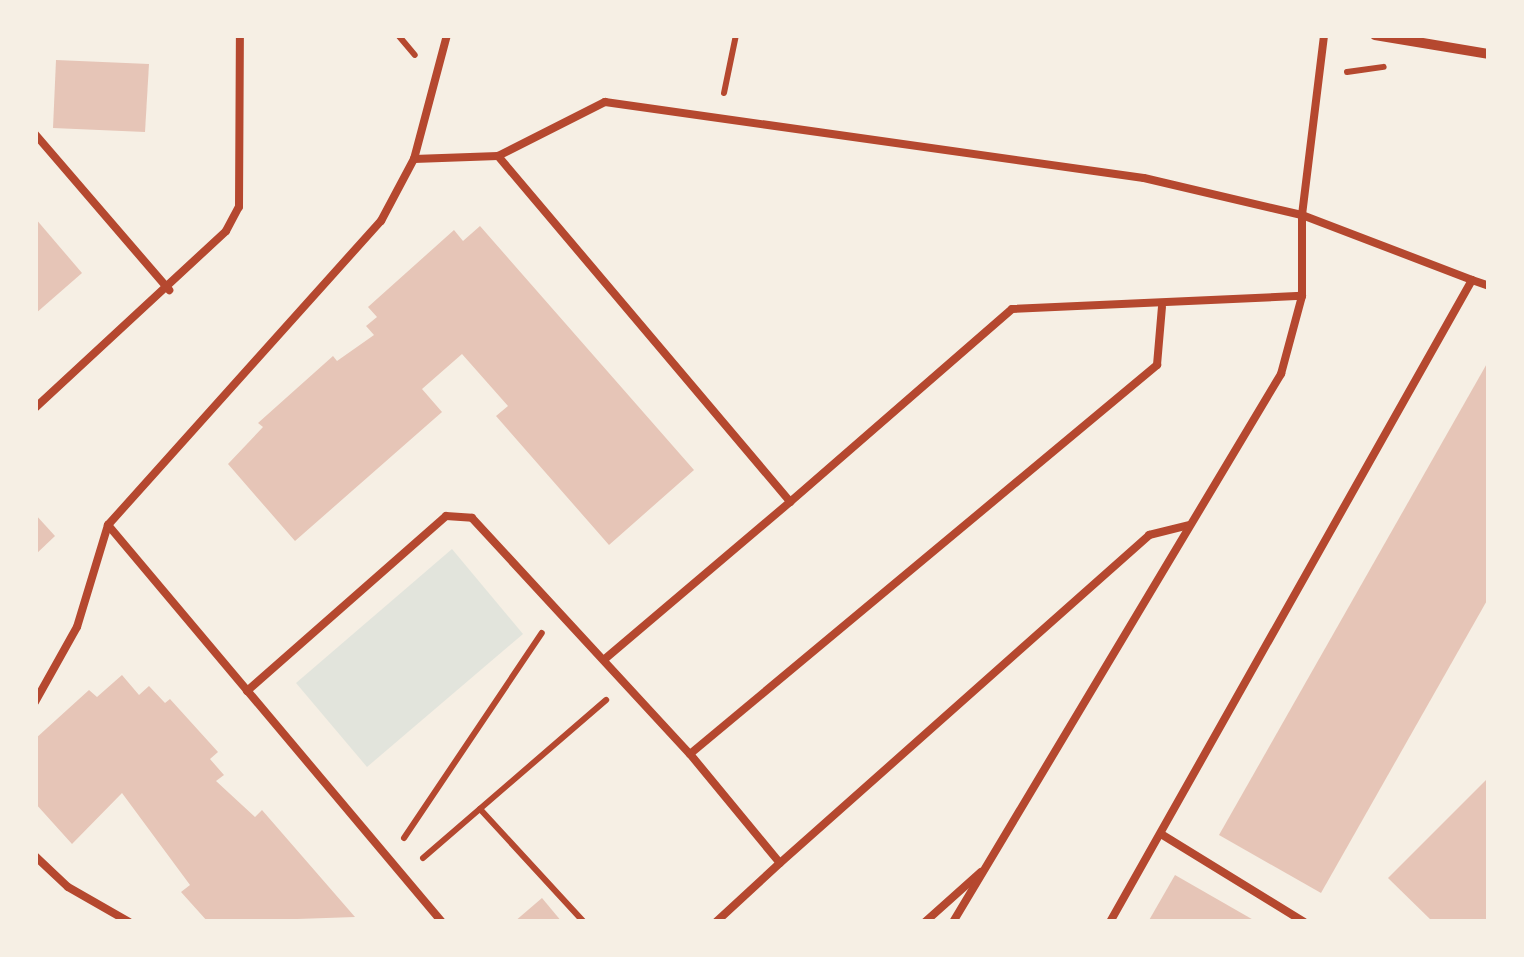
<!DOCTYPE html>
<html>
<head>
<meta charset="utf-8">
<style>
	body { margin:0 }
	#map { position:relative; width:1524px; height:957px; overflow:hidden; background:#f6efe4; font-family:"Exo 2",sans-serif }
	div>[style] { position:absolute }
	.green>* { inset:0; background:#e2e4dc }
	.building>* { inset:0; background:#e6c5b7 }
	.path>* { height:6px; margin:-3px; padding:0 3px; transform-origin:3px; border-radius:3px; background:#b5482f }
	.service>* { height:8px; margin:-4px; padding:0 4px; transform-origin:4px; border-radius:4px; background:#b5482f }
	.minor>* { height:10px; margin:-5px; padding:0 5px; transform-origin:5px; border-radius:5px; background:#b5482f }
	span { translate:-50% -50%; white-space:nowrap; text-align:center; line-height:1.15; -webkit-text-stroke:8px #f6efe4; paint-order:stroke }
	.frame { position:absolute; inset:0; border:38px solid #f6efe4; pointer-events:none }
</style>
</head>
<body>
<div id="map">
	<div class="green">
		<div style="clip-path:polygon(452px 549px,523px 634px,367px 767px,296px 683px)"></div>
	</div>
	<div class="building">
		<div style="clip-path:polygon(56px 60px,149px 64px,145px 132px,53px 128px)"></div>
		<div style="clip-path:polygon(35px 218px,82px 273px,35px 314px)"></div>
		<div style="clip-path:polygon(480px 226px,694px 470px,609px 545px,496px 416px,508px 406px,462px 354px,422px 389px,442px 412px,295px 541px,228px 464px,263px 427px,258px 423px,333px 356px,337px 361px,374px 335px,366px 326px,377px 317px,368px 307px,454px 230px,463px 241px)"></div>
		<div style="clip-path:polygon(1489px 360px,1489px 597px,1321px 893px,1219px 835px)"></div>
		<div style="clip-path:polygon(35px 514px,55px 536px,35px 555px)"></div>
		<div style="clip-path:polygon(122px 675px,139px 695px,149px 686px,165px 703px,170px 699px,218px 752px,210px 759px,224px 775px,216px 781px,255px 817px,262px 810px,355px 917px,208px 922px,181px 892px,190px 885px,122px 793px,72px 844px,35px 803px,35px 739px,89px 690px,97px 697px)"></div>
		<div style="clip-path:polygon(1489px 777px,1489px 922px,1433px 922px,1388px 878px)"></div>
		<div style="clip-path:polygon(1175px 875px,1257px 922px,1148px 922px)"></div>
		<div style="clip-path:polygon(542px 898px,562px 922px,514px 922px)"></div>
	</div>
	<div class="path">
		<div style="left:398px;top:35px;width:26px;rotate:50deg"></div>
		<div style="left:1347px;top:72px;width:37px;rotate:-8deg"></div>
		<div style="left:724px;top:93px;width:59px;rotate:-78.3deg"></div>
		<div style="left:480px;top:809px;width:154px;rotate:47.4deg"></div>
		<div style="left:404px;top:838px;width:247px;rotate:-56.1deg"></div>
		<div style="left:423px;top:858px;width:242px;rotate:-40.8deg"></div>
	</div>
	<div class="service">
		<div style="left:35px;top:134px;width:206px;rotate:49.3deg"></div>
		<div style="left:498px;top:156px;width:453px;rotate:49.8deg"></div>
		<div style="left:790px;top:502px;width:243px;rotate:139.7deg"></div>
		<div style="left:414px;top:159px;width:84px;rotate:-2deg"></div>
		<div style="left:498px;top:156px;width:120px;rotate:-26.8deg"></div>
		<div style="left:605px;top:102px;width:544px;rotate:8.03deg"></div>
		<div style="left:1144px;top:178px;width:162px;rotate:13.2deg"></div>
		<div style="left:1302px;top:215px;width:182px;rotate:20.9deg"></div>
		<div style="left:35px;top:408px;width:260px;rotate:-42.8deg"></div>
		<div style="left:226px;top:231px;width:27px;rotate:-62deg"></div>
		<div style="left:239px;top:207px;width:172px;rotate:-89.7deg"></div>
		<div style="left:790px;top:502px;width:294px;rotate:-41deg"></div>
		<div style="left:1012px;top:309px;width:290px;rotate:-2.6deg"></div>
		<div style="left:108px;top:525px;width:519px;rotate:49.93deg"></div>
		<div style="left:247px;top:691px;width:265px;rotate:-41.3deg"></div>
		<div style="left:446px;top:516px;width:26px;rotate:4deg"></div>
		<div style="left:472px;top:518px;width:321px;rotate:47.3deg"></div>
		<div style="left:690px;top:754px;width:141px;rotate:50.5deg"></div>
		<div style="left:780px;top:863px;width:494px;rotate:-41.6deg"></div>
		<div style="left:1149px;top:535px;width:41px;rotate:-14deg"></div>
		<div style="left:35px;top:702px;width:86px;rotate:-60.8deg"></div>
		<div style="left:77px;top:627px;width:107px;rotate:-73.1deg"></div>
		<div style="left:108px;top:525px;width:409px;rotate:-48.1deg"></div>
		<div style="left:381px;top:221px;width:70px;rotate:-62deg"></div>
		<div style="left:414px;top:159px;width:128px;rotate:-75.1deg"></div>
		<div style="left:690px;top:754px;width:608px;rotate:-39.79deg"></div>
		<div style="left:1157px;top:365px;width:58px;rotate:-85.1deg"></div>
		<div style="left:1161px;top:834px;width:168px;rotate:31.6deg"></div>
		<div style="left:35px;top:856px;width:45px;rotate:43.2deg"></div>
		<div style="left:68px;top:887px;width:70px;rotate:29.8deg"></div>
		<div style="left:716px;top:922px;width:87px;rotate:-42.7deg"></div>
		<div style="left:925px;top:922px;width:75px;rotate:-41.8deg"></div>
		<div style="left:953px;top:922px;width:639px;rotate:-59.1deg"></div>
		<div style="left:1281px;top:374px;width:81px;rotate:-74.9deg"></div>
		<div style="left:1302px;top:296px;width:81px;rotate:-90deg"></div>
		<div style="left:1302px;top:215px;width:181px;rotate:-83deg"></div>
		<div style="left:1110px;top:922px;width:737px;rotate:-60.58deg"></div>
		<div style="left:1472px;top:280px;width:18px;rotate:19deg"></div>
	</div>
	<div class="minor">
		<div style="left:1375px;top:35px;width:116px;rotate:9.5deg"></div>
	</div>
	<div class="frame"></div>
</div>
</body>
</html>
